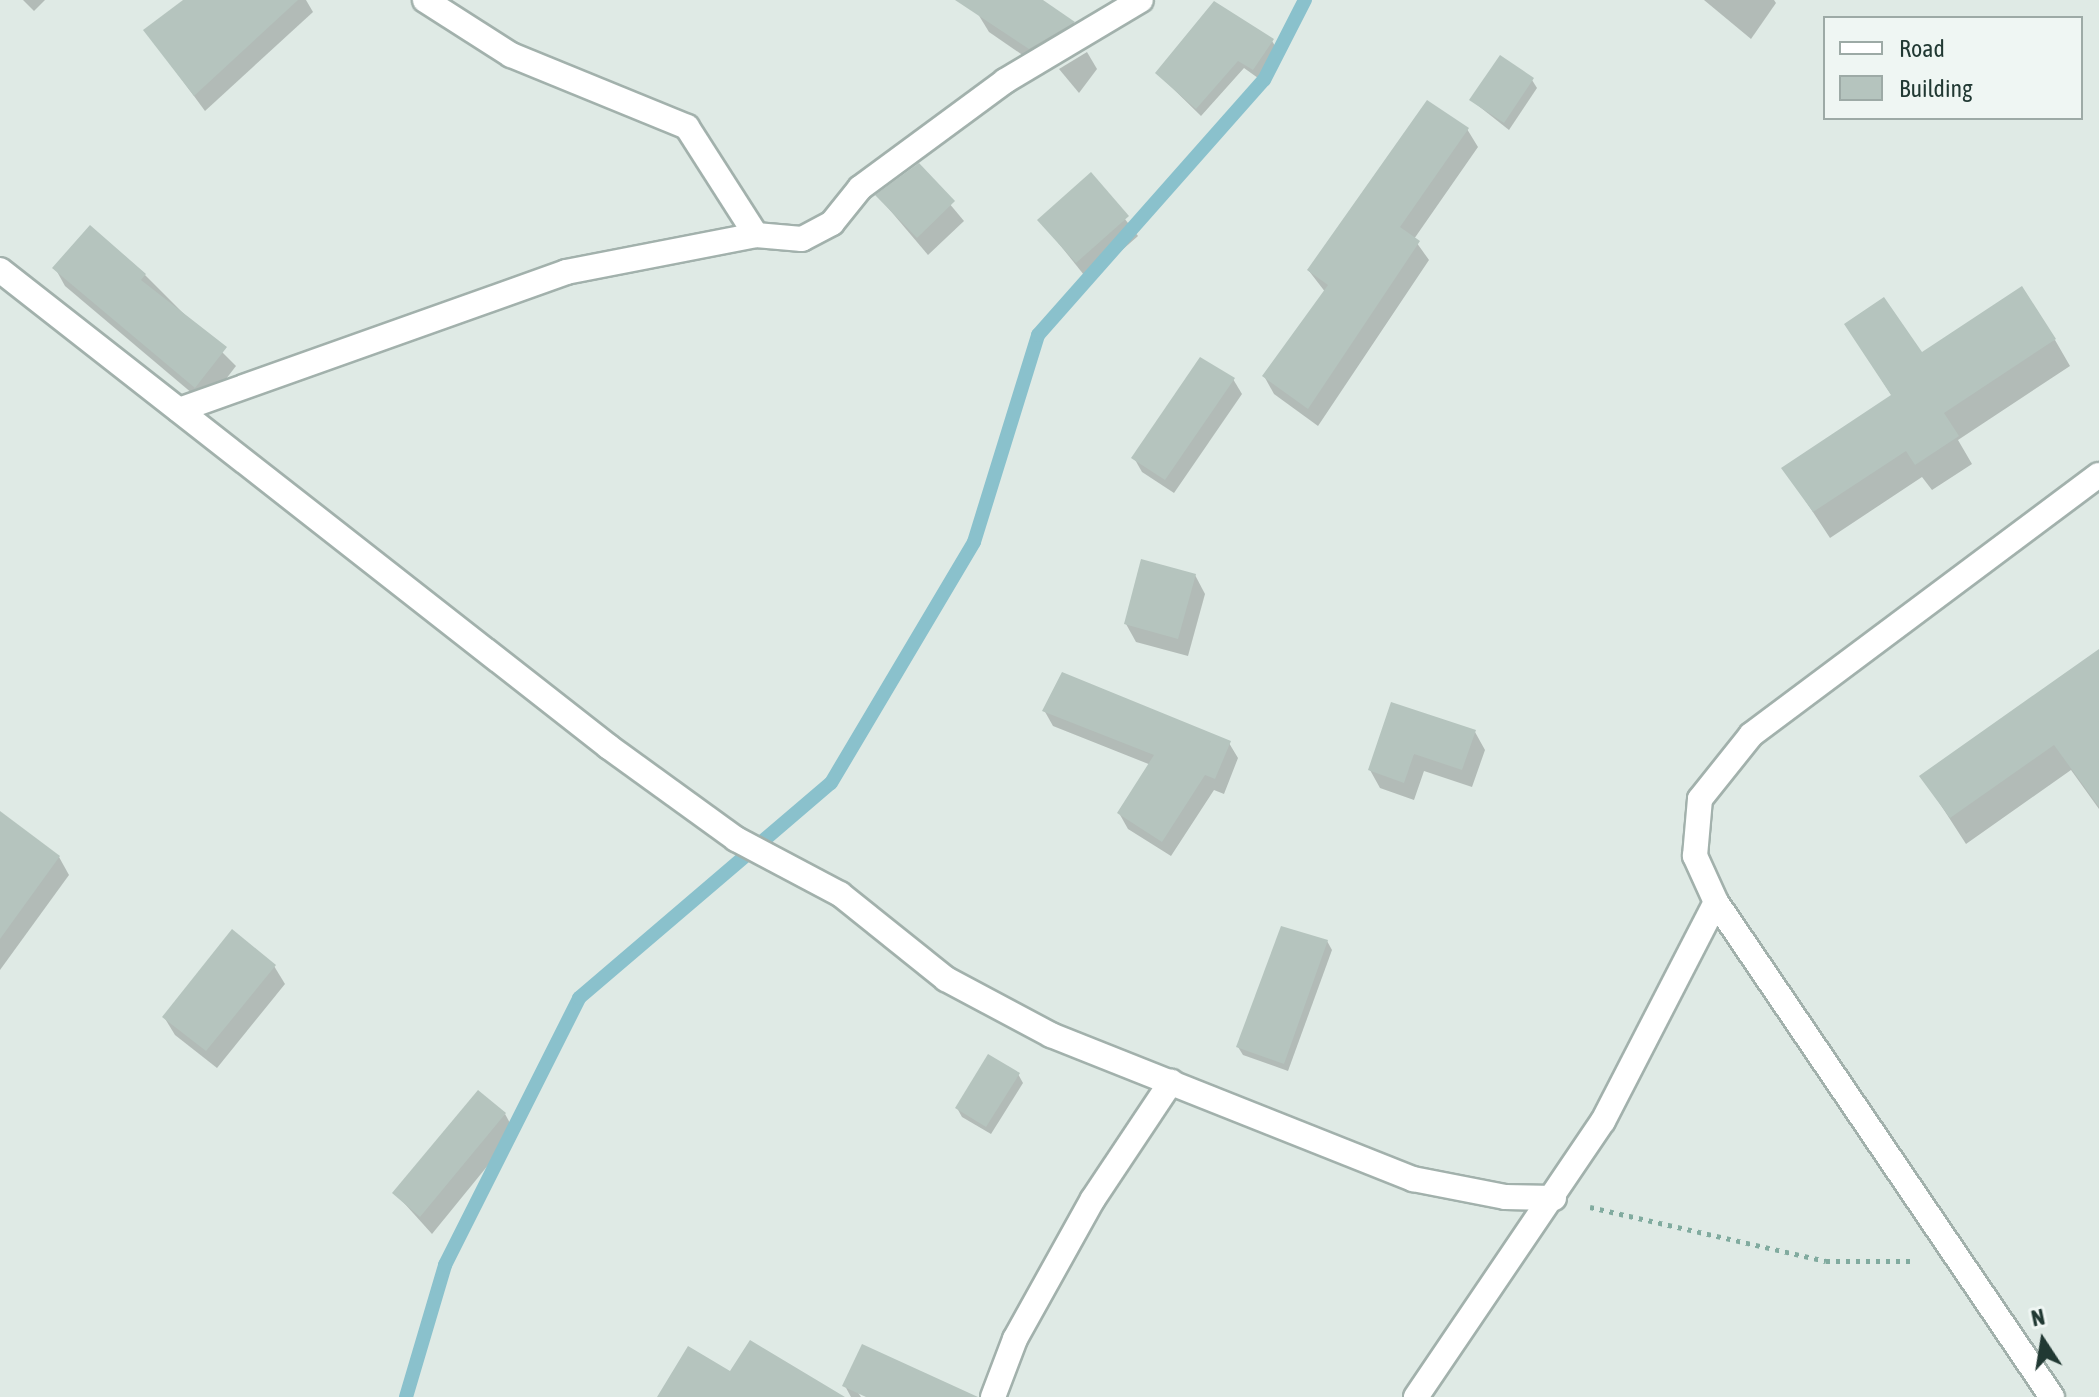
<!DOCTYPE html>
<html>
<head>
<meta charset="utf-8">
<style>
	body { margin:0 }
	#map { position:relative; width:2099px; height:1397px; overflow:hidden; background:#dfeae5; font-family:"Asap Condensed",sans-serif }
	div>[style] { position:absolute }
	.shadow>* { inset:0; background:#0003 }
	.stream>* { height:14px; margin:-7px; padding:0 7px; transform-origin:7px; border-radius:7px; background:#8ac1cc }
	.building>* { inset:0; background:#b5c4be }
	.path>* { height:5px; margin-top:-2.5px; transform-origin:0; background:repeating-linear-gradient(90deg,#81ab9f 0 4px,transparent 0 10px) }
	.roads { filter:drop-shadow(2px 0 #a2b1ac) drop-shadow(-2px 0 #a2b1ac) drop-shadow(0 2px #a2b1ac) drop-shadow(0 -2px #a2b1ac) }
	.minor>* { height:24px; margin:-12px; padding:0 12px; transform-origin:12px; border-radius:12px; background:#fff }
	span { translate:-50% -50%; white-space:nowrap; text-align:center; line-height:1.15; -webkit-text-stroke:8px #eff6f3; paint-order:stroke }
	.legend { position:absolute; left:1823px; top:16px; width:260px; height:104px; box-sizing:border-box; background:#eff6f3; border:2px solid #9daaa6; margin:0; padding:10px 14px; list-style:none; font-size:24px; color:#213933 }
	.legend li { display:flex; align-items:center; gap:16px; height:40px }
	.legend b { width:40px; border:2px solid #9daaa6 }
	.north { position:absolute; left:2003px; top:1301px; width:80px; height:80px; -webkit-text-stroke:6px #eff6f3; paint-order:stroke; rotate:348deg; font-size:22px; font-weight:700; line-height:32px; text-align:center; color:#213933 }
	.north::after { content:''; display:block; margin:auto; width:28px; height:36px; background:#213933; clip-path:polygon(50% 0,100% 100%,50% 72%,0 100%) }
</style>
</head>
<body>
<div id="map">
	<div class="shadow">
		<div style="clip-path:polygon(23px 0,45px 0,34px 11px)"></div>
		<div style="clip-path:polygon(187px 0,306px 0,313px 12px,205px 111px,146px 31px)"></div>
		<div style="clip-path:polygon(988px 0,1039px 0,1074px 23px,1084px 41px,1040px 67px,989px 32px,978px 14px)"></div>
		<div style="clip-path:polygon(1704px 0,1774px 0,1776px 3px,1751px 39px)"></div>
		<div style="clip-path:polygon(1272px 41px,1277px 49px,1258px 78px,1244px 68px,1201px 116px,1157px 73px)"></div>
		<div style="clip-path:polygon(1087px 52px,1097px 69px,1079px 93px,1059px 69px)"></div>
		<div style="clip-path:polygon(1532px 80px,1537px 88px,1509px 130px,1471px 100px)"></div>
		<div style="clip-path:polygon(1467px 129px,1478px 147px,1414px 239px,1429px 260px,1318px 426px,1274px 394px,1264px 376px,1326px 293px,1309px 271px)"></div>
		<div style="clip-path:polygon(918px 166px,964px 221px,928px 255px,878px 196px)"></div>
		<div style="clip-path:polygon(1091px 175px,1138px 236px,1088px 280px,1040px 220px)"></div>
		<div style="clip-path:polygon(55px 268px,145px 275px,236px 366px,206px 405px,65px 286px)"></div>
		<div style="clip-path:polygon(1846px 324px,1921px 355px,2055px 340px,2070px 366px,1958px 440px,1972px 464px,1932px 490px,1922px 477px,1830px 538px,1784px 468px,1892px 396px)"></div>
		<div style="clip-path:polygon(1233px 379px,1242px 394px,1174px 493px,1142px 472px,1134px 458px)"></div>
		<div style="clip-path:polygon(1195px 575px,1205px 594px,1188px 656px,1136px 642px,1126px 624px)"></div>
		<div style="clip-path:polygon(2099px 652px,2099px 809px,2071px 770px,1966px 844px,1922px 776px)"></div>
		<div style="clip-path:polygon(1044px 710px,1229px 743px,1238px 758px,1224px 794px,1214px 790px,1171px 856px,1128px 829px,1119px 813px,1151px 765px,1053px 726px)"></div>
		<div style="clip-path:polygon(1475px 732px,1485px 750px,1472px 787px,1424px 771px,1414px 800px,1380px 788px,1370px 770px)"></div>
		<div style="clip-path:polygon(0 834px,59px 857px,69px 875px,0 970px)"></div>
		<div style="clip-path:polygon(1327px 941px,1332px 950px,1288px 1071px,1243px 1055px,1238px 1047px)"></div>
		<div style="clip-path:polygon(274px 966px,285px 984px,217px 1068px,175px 1035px,164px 1017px)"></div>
		<div style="clip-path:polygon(1018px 1074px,1023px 1083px,991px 1134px,962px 1117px,957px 1108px)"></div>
		<div style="clip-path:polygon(505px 1114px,515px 1132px,432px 1234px,395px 1193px)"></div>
		<div style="clip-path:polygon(845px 1386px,964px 1397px,857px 1391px,861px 1397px,851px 1397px)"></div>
	</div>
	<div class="stream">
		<div style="left:406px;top:1397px;width:138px;rotate:-73.5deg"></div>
		<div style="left:445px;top:1265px;width:299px;rotate:-63.3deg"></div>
		<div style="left:579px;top:998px;width:331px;rotate:-40.5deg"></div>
		<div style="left:831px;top:783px;width:280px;rotate:-59.3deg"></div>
		<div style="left:974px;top:542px;width:217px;rotate:-72.8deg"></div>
		<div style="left:1038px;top:335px;width:341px;rotate:-48.5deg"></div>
		<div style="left:1264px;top:80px;width:90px;rotate:-62.9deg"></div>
	</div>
	<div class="building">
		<div style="clip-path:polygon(183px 0,298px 0,194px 96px,143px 30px)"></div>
		<div style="clip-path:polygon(955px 0,1043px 0,1075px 22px,1029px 49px)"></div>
		<div style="clip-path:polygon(1214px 1px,1274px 39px,1253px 70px,1238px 61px,1196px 109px,1155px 73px)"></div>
		<div style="clip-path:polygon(1500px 55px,1534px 78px,1504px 123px,1469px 100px)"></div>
		<div style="clip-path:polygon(1427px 100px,1469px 128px,1400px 227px,1420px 241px,1308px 409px,1262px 376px,1328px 285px,1307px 270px)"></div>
		<div style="clip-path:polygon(919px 163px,955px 201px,917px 238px,875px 195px)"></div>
		<div style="clip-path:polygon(1091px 172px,1129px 216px,1076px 263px,1037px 220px)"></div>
		<div style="clip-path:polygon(90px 225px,146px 274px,141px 280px,227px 347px,195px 388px,52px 268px)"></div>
		<div style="clip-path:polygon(2022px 286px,2056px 339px,1944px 413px,1959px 436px,1915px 465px,1906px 451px,1813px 512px,1781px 468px,1891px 395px,1844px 324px,1884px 297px,1922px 352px)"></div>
		<div style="clip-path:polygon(1200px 357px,1235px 378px,1165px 480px,1131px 458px)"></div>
		<div style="clip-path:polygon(1141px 559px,1196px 574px,1178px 639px,1124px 624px)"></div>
		<div style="clip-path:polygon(2099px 649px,2099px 807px,2054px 745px,1950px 818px,1919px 776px)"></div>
		<div style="clip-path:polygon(1062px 672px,1231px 741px,1215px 779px,1205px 775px,1162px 842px,1117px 813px,1154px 755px,1042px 711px)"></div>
		<div style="clip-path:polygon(1391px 702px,1476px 730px,1462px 770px,1414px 754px,1404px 783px,1368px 770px)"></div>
		<div style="clip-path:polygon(0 811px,60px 856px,0 939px)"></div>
		<div style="clip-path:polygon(1281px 926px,1328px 940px,1284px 1064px,1236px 1047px)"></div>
		<div style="clip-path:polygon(232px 929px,276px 965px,206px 1051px,162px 1017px)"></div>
		<div style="clip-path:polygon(988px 1054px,1020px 1073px,986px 1127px,955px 1108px)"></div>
		<div style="clip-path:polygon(478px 1090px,506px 1113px,420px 1217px,392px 1193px)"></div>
		<div style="clip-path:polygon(750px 1340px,845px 1397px,657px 1397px,688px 1346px,730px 1371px)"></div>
		<div style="clip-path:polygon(862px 1344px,978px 1397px,866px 1397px,842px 1386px)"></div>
	</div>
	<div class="path">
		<div style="left:1590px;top:1207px;width:242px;rotate:12.9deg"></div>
		<div style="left:1826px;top:1261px;width:88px"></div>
	</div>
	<div class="roads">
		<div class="minor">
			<div style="left:425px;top:0;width:102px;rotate:32.6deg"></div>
			<div style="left:511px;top:55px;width:190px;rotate:22.2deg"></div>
			<div style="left:687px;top:127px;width:128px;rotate:57.4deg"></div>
			<div style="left:0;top:270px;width:774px;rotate:38.07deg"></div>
			<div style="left:609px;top:747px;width:157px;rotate:35.9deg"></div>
			<div style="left:736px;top:839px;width:118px;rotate:27.9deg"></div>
			<div style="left:840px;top:894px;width:136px;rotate:38.7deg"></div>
			<div style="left:946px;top:979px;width:119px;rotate:28.1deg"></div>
			<div style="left:1051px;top:1035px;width:390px;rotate:21.7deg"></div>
			<div style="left:1413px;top:1179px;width:94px;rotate:11.1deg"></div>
			<div style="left:1505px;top:1197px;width:49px;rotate:1.2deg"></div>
			<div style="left:179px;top:410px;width:411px;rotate:-19.6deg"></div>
			<div style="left:566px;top:272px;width:194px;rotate:-11deg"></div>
			<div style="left:756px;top:235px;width:46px;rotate:5deg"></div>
			<div style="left:802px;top:239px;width:34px;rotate:-28deg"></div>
			<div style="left:832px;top:223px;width:45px;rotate:-51.3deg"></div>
			<div style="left:860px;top:188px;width:180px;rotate:-36.4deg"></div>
			<div style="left:1005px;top:81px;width:158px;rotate:-30.8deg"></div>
			<div style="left:993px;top:1397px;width:62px;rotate:-69.2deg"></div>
			<div style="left:1015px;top:1339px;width:160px;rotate:-60.9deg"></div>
			<div style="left:1093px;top:1199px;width:141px;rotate:-56.3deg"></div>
			<div style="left:1416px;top:1397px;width:333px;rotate:-55.9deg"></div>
			<div style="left:1603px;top:1121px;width:246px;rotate:-62.7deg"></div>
			<div style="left:2052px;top:1397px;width:598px;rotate:-124.17deg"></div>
			<div style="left:1716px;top:902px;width:51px;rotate:-114.5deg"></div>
			<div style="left:1695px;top:856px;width:57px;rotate:-85deg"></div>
			<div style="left:1700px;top:799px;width:82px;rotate:-51.4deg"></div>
			<div style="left:1751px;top:735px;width:434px;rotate:-36.8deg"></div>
		</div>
	</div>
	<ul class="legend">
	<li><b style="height:10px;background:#fff"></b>Road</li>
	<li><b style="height:22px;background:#b5c4be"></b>Building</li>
	</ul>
	<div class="north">N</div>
</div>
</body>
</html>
